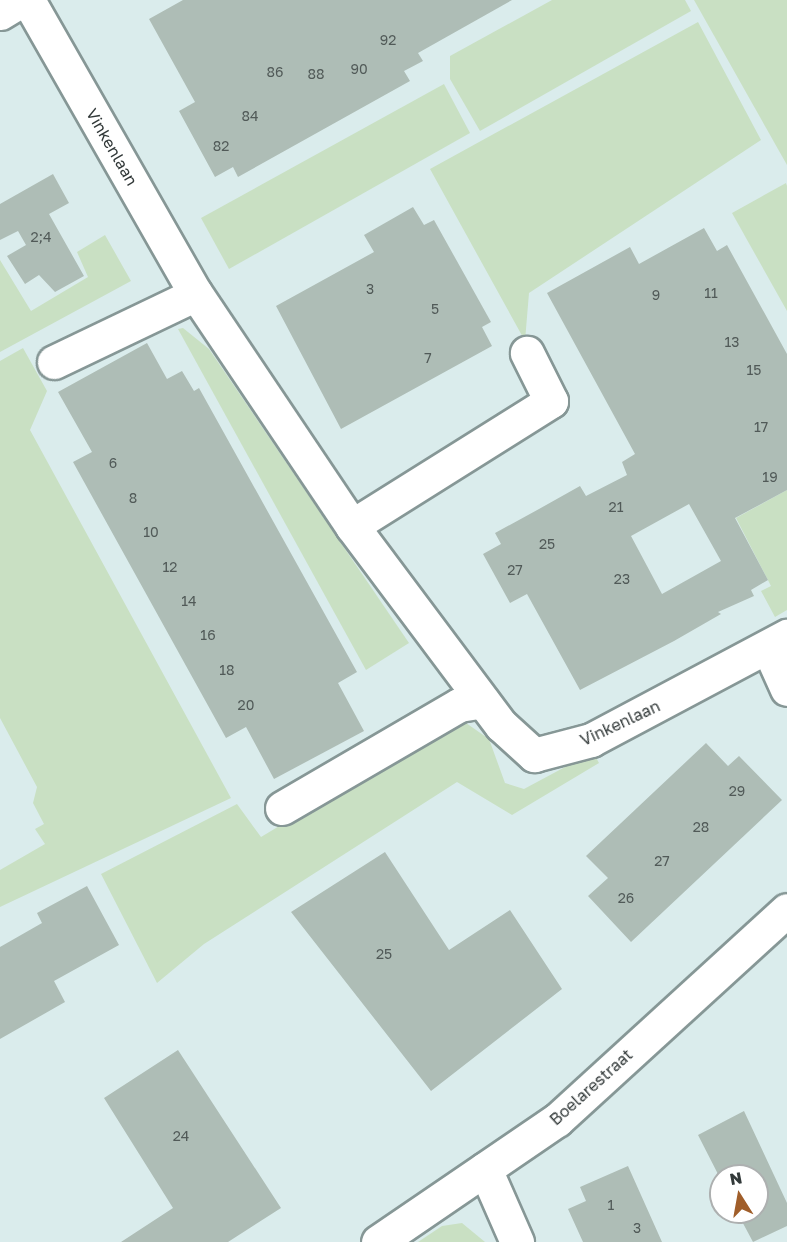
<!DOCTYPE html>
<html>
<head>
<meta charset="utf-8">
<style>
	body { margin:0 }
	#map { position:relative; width:787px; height:1242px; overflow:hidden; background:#daecec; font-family:"Golos Text",sans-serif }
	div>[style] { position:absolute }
	.green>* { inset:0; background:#c9e0c3 }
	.building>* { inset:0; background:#aebdb6 }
	.roads { filter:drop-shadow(2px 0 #869796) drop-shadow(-2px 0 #869796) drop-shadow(0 2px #869796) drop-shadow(0 -2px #869796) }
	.street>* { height:33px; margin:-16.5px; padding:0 16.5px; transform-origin:16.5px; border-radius:16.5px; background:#fff }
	span { translate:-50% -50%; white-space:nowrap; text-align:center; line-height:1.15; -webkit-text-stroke:6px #fff; paint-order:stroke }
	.number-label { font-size:14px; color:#515a58 }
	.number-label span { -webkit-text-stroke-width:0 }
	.street-label { font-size:16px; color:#323939 }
	.north { position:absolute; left:709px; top:1164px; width:60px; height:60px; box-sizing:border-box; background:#fff; border:2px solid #adb0b0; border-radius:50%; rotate:349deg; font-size:16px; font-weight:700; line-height:24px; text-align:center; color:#323939 }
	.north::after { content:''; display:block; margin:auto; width:21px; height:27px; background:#a05e2a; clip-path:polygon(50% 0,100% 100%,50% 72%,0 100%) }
</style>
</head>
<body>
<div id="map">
	<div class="green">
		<div style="clip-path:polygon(552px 0,685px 0,691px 11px,480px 131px,450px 79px,450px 56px)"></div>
		<div style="clip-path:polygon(694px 0,787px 0,787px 165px)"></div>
		<div style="clip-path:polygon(698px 22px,761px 140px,529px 293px,525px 341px,430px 169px)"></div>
		<div style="clip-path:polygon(444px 84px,470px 133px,229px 269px,201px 218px)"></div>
		<div style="clip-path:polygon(786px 183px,787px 186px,787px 311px,732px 213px)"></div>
		<div style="clip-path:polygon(105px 235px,131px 281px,0 352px,0 260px,31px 311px,88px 277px,77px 252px)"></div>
		<div style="clip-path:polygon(183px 328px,209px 349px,409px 643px,366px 670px,178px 329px)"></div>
		<div style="clip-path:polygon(23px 348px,47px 391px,30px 430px,231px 798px,0 907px,0 870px,45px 844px,35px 829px,44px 824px,33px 803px,37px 787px,0 718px,0 361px)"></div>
		<div style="clip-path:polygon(787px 490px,787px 610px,775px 617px,761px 591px,771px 586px,736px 518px)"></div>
		<div style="clip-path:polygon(451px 723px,466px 723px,489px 739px,505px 783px,524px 789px,593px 752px,599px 763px,512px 815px,457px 782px,204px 944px,157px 983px,101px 874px,237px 804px,261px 837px)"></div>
		<div style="clip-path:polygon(462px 1223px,485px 1242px,418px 1242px,442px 1226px)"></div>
	</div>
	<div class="building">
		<div style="clip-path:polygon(183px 0,512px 0,418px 53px,423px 61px,404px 71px,410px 81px,238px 177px,233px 167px,215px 177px,179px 111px,195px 102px,149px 19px)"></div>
		<div style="clip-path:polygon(53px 174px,69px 203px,49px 214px,84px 276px,55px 292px,39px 275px,25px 284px,7px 256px,26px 245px,18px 231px,0 240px,0 204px)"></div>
		<div style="clip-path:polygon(413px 207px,424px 225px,434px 220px,491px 322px,482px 327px,492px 346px,341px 429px,276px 306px,374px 252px,364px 235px)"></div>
		<div style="clip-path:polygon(evenodd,704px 228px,717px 251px,727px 245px,787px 354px,787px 490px,735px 518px,768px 580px,751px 590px,754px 596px,718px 612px,721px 614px,674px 641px,580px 690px,527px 594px,510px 603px,483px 554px,501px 544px,495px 533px,539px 509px,580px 486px,586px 496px,627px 475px,622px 462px,635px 454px,547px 293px,630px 247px,639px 264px,704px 228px,689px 504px,721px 561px,662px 594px,631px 536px,689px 504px)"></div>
		<div style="clip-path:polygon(147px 343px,167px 379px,182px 371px,194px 391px,199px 388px,357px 672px,338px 683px,364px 731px,274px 779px,246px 727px,226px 738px,73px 462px,92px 452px,58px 392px)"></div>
		<div style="clip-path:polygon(706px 743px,728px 766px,739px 756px,782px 800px,631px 942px,588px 896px,608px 878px,586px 856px)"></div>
		<div style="clip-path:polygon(385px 852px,449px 950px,510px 910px,562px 989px,431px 1091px,291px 912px)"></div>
		<div style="clip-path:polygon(87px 886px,119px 945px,54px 981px,65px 1002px,0 1039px,0 947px,42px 923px,37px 913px)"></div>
		<div style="clip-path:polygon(178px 1050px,281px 1208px,228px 1242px,121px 1242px,173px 1208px,104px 1098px)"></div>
		<div style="clip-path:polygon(744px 1111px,787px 1203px,787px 1226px,753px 1242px,737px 1212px,757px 1212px,757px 1176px,721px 1176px,721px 1180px,698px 1135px)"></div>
		<div style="clip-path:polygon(628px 1166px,662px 1242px,583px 1242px,568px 1209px,586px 1201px,580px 1187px)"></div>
	</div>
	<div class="roads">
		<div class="street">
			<div style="left:28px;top:0;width:339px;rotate:60.3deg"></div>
			<div style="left:196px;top:294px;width:280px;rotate:56.1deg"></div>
			<div style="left:352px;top:526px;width:249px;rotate:53.2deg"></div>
			<div style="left:501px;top:725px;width:45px;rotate:42.3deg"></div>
			<div style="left:534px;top:755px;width:59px;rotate:-14.7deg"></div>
			<div style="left:591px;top:740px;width:222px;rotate:-28deg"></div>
			<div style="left:0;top:13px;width:26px;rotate:-31deg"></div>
			<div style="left:54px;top:362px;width:157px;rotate:-25.6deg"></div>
			<div style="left:352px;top:526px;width:235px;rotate:-32.1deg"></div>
			<div style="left:551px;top:401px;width:54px;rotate:-116.6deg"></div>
			<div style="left:768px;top:647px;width:46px;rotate:65.7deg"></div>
			<div style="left:282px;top:808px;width:205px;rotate:-30.2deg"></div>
			<div style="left:459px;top:705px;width:24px;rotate:-9deg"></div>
			<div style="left:485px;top:1169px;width:80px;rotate:66.3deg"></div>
			<div style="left:378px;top:1242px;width:217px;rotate:-34.3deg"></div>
			<div style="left:557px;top:1120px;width:311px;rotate:-42.4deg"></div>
		</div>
	</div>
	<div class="number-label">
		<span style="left:388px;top:40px">92</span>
		<span style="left:359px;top:69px">90</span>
		<span style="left:275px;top:72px">86</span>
		<span style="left:316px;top:74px">88</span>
		<span style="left:250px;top:116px">84</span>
		<span style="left:221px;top:146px">82</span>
		<span style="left:41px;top:237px">2;4</span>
		<span style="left:370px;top:289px">3</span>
		<span style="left:711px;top:293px">11</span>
		<span style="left:656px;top:295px">9</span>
		<span style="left:435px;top:309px">5</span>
		<span style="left:732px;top:342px">13</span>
		<span style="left:428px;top:358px">7</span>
		<span style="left:754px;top:370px">15</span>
		<span style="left:761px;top:427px">17</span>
		<span style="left:113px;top:463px">6</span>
		<span style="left:770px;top:477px">19</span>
		<span style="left:133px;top:498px">8</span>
		<span style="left:616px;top:507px">21</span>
		<span style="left:151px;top:532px">10</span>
		<span style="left:547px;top:544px">25</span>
		<span style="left:170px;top:567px">12</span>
		<span style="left:515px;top:570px">27</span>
		<span style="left:622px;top:579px">23</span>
		<span style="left:189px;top:601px">14</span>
		<span style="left:208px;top:635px">16</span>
		<span style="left:227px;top:670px">18</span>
		<span style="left:246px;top:705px">20</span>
		<span style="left:737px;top:791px">29</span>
		<span style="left:701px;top:827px">28</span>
		<span style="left:662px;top:861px">27</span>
		<span style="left:626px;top:898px">26</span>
		<span style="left:384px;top:954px">25</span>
		<span style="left:181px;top:1136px">24</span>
		<span style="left:611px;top:1205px">1</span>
		<span style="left:637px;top:1228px">3</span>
	</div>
	<div class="street-label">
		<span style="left:112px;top:147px;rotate:60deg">Vinkenlaan</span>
		<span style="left:620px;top:723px;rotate:-25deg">Vinkenlaan</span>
		<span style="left:591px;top:1087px;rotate:-42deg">Boelarestraat</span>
	</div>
	<div class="north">N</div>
</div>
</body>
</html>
